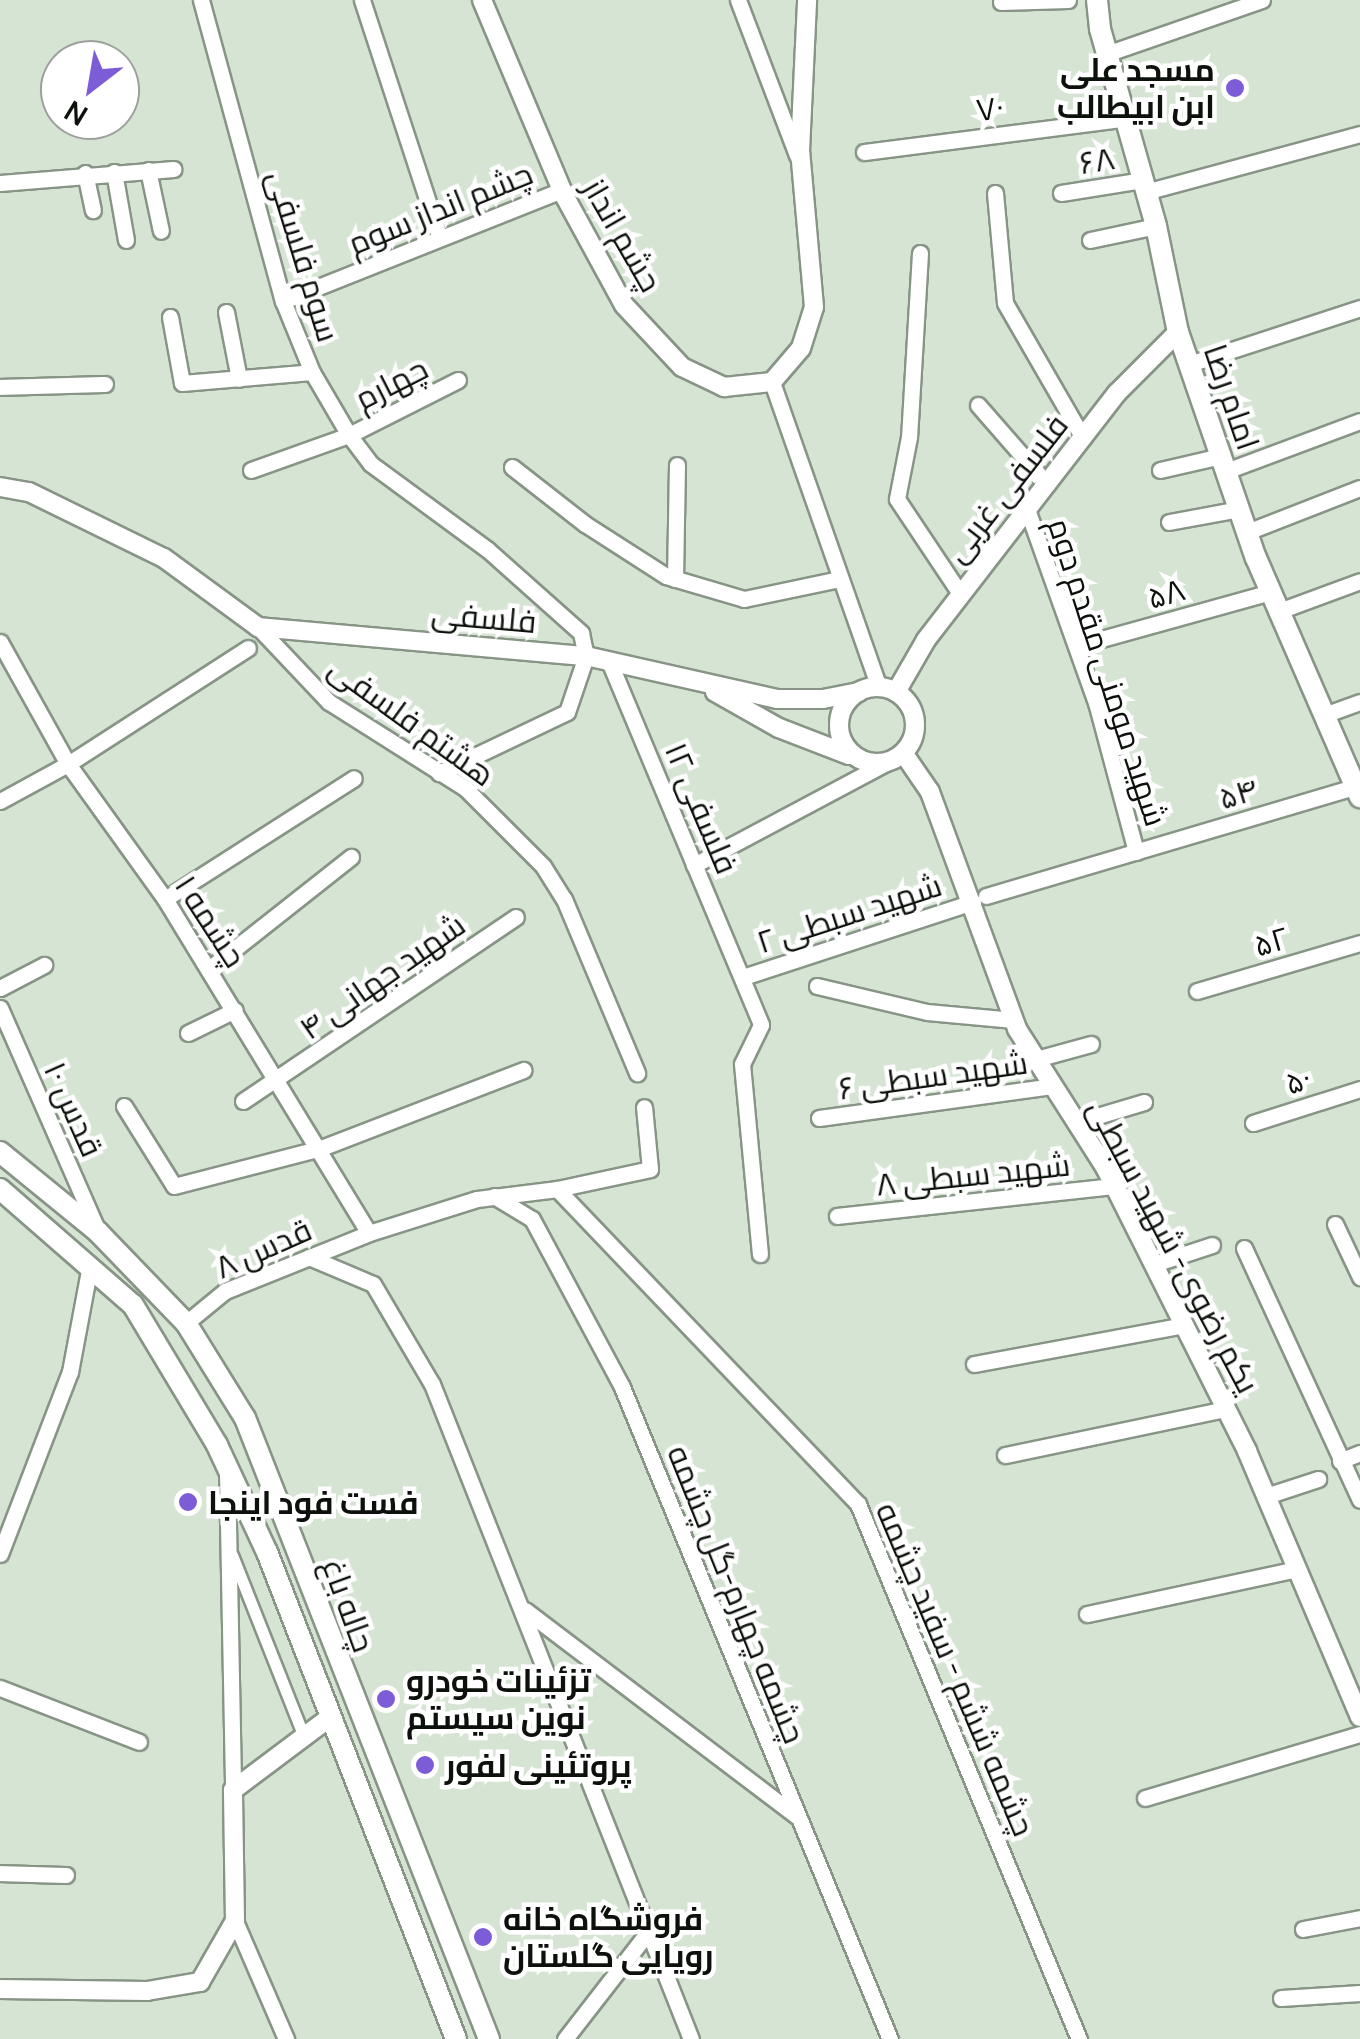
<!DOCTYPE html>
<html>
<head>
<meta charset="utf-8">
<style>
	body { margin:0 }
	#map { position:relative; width:1360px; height:2039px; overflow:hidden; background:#d6e4d4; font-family:Manrope,Cairo,sans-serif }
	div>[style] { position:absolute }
	.roads { filter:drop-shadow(2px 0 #879486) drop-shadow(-2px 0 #879486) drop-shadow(0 2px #879486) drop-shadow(0 -2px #879486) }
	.pedestrian>* { height:11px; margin:-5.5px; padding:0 5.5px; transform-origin:5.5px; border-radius:5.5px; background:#fff }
	.minor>* { height:15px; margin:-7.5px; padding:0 7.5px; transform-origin:7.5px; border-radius:7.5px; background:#fff }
	.tertiary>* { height:18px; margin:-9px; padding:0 9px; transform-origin:9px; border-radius:9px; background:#fff }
	.tertiary>.ring { margin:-9px; padding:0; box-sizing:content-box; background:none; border:18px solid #fff; border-radius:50% }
	.secondary>* { height:20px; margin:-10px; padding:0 10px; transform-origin:10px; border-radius:10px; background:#fff }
	.dots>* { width:28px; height:28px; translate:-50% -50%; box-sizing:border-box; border:5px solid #fff; border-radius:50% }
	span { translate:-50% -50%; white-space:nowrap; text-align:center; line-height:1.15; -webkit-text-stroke:9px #fff; paint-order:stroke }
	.poi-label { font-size:32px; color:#0c110c; font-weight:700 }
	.right { translate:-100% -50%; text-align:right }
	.left { translate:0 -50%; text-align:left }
	.street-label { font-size:32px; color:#0c110c }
	.north { position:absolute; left:40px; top:40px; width:100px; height:100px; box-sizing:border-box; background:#fff; border:2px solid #9ea09e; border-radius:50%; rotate:211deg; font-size:28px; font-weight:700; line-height:40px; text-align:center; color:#0c110c }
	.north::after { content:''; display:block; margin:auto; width:35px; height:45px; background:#7c5dd7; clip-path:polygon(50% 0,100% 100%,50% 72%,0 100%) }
</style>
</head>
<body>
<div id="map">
	<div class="roads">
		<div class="pedestrian">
			<div style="left:232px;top:1555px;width:196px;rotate:68.4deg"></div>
		</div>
		<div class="minor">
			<div style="left:201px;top:0;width:312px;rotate:74.8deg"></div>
			<div style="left:283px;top:301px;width:77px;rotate:67.8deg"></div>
			<div style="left:312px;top:372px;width:73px;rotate:59.6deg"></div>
			<div style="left:349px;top:435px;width:36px;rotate:53deg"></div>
			<div style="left:371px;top:464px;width:145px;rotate:36.3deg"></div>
			<div style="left:488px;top:550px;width:125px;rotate:41.7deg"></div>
			<div style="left:581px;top:633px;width:24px;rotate:78deg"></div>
			<div style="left:586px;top:656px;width:59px;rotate:108.7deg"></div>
			<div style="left:567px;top:712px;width:142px;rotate:154.5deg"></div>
			<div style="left:362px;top:0;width:250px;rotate:71.9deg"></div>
			<div style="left:738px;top:0;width:166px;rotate:69.2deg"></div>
			<div style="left:1001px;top:2px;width:67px;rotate:-1.7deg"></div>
			<div style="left:1106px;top:54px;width:165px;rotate:-19.1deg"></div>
			<div style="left:864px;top:152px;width:261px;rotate:-7.3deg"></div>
			<div style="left:148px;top:170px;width:62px;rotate:78deg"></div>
			<div style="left:114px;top:172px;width:69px;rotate:80deg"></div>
			<div style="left:85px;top:173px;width:38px;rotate:78deg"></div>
			<div style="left:0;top:183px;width:174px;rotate:-4.6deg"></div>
			<div style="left:1145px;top:192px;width:223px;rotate:-15.1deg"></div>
			<div style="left:995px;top:193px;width:110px;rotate:84.8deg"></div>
			<div style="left:1005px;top:303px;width:156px;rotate:60deg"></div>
			<div style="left:1061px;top:193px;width:82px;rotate:-9.1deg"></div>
			<div style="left:1090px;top:240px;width:67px;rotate:-12deg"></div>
			<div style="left:920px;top:253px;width:184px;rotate:93.4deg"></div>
			<div style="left:909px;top:437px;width:63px;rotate:101deg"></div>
			<div style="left:897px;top:499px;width:115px;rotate:56.3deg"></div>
			<div style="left:283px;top:301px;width:300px;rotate:-21.7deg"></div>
			<div style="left:226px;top:312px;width:68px;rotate:79deg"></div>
			<div style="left:170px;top:317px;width:67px;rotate:79.7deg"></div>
			<div style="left:182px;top:383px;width:130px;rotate:-4.8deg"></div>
			<div style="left:1189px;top:364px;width:180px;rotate:-18.1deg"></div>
			<div style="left:772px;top:382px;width:324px;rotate:70.7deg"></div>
			<div style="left:0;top:387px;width:105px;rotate:-1.6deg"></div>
			<div style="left:978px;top:405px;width:105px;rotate:48.9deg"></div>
			<div style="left:512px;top:467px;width:93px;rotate:38deg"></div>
			<div style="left:585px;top:524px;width:96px;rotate:32.7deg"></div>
			<div style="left:666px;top:576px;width:81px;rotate:16.4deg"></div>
			<div style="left:744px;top:599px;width:98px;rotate:-11.8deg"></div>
			<div style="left:251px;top:470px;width:104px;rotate:-19.7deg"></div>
			<div style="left:349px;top:435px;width:122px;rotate:-26.8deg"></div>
			<div style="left:1160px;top:470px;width:63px;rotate:-12.9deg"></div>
			<div style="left:1226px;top:471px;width:143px;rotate:-20.5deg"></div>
			<div style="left:1027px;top:509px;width:209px;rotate:70.4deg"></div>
			<div style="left:1097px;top:706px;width:151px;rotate:75deg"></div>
			<div style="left:1169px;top:522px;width:71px;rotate:-10.5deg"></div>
			<div style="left:1247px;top:532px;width:121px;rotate:-21.3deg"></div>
			<div style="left:675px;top:579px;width:114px;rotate:-89deg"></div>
			<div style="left:1279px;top:611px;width:86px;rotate:-20.3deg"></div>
			<div style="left:258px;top:627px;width:103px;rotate:46.6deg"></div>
			<div style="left:329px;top:702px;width:161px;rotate:32.3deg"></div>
			<div style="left:465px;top:788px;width:110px;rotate:45deg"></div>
			<div style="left:543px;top:866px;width:39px;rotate:58deg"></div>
			<div style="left:564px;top:899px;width:189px;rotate:67.2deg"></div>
			<div style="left:0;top:642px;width:140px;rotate:60.9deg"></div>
			<div style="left:68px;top:764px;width:166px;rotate:54.3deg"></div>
			<div style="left:165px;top:899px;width:391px;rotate:58.6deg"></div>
			<div style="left:1076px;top:646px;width:202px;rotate:-15.5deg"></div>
			<div style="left:609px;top:661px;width:394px;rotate:67.3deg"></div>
			<div style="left:761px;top:1025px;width:43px;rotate:116deg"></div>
			<div style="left:742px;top:1064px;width:191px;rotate:84.6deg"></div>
			<div style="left:1324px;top:715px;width:38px;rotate:-20deg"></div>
			<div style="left:0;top:801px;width:77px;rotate:-28.6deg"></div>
			<div style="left:68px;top:764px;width:214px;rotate:-32.8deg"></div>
			<div style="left:694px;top:865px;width:217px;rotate:-28deg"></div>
			<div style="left:986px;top:896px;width:385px;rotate:-16.5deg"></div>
			<div style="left:165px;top:899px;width:224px;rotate:-32.6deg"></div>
			<div style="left:209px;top:969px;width:181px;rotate:-38.3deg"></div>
			<div style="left:743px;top:977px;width:242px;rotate:-18.1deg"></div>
			<div style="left:817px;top:986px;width:113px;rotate:13.3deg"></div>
			<div style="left:927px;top:1012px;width:87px;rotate:5.3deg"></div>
			<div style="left:0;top:988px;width:50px;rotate:-27.6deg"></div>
			<div style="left:1197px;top:991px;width:170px;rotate:-16.4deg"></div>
			<div style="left:0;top:1008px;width:241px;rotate:66.3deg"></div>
			<div style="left:188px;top:1033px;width:52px;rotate:-26.1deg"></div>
			<div style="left:1036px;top:1059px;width:57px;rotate:-15.3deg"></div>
			<div style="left:243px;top:1101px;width:329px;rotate:-34deg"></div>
			<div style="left:124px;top:1106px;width:94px;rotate:58deg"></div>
			<div style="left:174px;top:1186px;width:152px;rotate:-14.5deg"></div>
			<div style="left:321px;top:1148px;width:217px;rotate:-21.1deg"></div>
			<div style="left:819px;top:1118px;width:237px;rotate:-7.8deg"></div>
			<div style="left:1077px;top:1122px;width:70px;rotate:-16.6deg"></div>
			<div style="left:1253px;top:1123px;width:112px;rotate:-17.6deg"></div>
			<div style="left:557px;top:1189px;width:95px;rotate:-12.1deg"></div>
			<div style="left:650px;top:1169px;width:62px;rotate:-95.5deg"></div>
			<div style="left:494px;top:1196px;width:44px;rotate:31.2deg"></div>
			<div style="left:532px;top:1219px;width:191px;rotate:61.8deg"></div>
			<div style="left:622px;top:1387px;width:705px;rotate:67.66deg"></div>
			<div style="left:837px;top:1216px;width:280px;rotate:-6.2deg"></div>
			<div style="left:1335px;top:1224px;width:59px;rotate:64.7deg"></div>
			<div style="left:1244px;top:1248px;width:277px;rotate:65.3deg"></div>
			<div style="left:309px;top:1257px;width:69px;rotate:22.9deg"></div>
			<div style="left:373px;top:1284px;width:116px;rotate:59.5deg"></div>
			<div style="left:432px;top:1384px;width:704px;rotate:68.43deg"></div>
			<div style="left:1154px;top:1264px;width:61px;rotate:-18.1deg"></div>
			<div style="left:186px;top:1323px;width:50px;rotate:-39.4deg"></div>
			<div style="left:225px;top:1291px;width:155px;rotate:-21.9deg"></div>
			<div style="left:369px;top:1233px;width:113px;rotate:-17.5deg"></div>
			<div style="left:477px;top:1199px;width:81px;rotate:-7.1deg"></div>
			<div style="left:557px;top:1189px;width:436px;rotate:46.3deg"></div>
			<div style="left:858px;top:1504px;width:579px;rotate:67.56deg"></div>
			<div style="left:974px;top:1364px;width:214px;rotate:-10.5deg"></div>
			<div style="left:1005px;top:1455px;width:226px;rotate:-11.8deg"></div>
			<div style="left:1340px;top:1461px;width:22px;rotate:-22deg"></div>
			<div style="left:227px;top:1471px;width:319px;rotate:88.9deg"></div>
			<div style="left:1266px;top:1496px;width:55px;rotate:-18.1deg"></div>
			<div style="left:0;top:1554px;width:195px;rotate:-69deg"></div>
			<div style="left:70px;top:1372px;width:109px;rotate:-79.4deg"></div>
			<div style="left:525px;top:1610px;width:343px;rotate:37.2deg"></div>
			<div style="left:1087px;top:1614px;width:215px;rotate:-12.1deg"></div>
			<div style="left:0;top:1688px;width:149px;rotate:21.2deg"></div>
			<div style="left:1145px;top:1798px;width:224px;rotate:-16.6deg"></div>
			<div style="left:0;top:1873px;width:66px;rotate:1.7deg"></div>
			<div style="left:235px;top:1921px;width:129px;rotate:66.6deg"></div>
			<div style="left:1303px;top:1929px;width:58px;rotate:-10.9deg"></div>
			<div style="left:1281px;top:1998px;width:79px;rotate:-3.6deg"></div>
			<div style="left:565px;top:2039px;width:135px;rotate:-52.2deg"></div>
		</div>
		<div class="tertiary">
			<div style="left:482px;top:0;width:212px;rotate:67.2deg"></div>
			<div style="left:564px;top:195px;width:125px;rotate:61.4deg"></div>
			<div style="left:624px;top:305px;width:85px;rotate:46.9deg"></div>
			<div style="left:682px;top:367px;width:47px;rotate:25.5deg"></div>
			<div style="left:724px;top:387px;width:48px;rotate:-5.9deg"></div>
			<div style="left:772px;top:382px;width:45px;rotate:-49.5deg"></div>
			<div style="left:801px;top:348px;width:43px;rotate:-72.4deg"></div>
			<div style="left:814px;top:307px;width:157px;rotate:-95.1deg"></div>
			<div style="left:800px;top:151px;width:151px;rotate:-87.3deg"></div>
			<div style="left:0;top:487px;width:29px;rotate:10deg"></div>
			<div style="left:29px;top:492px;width:150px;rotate:26.1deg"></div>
			<div style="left:164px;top:558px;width:117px;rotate:36.3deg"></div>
			<div style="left:258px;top:627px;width:329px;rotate:5.1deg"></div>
			<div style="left:586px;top:656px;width:196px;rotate:12.7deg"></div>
			<div style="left:777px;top:699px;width:46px"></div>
			<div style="left:823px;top:699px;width:36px;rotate:-11deg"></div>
			<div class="ring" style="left:839px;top:687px;width:58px;height:58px"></div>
			<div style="left:715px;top:692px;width:73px;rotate:29.4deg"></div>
			<div style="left:779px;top:728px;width:75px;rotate:21.1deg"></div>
			<div style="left:896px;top:692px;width:60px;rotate:-60deg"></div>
			<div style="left:926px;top:640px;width:312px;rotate:-52.3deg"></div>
			<div style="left:1117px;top:393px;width:86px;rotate:-45deg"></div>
			<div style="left:904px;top:754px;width:46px;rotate:55.6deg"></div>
			<div style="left:930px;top:792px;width:252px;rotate:69.8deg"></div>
			<div style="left:1017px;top:1029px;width:164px;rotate:57.5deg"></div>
			<div style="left:1105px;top:1167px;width:318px;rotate:63.4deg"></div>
			<div style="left:1247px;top:1451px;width:289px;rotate:67deg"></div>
			<div style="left:0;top:1989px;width:147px;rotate:0.8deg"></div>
			<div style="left:147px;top:1991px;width:54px;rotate:-9.6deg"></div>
			<div style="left:200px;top:1982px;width:70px;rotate:-60.2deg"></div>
			<div style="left:235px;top:1921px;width:131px;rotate:-90.9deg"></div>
			<div style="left:233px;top:1790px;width:120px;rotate:-36.9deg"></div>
		</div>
		<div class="secondary">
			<div style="left:1097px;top:0;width:29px;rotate:84deg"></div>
			<div style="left:1100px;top:29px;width:205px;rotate:74.1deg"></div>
			<div style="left:1156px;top:226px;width:108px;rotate:78.3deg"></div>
			<div style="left:1178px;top:332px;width:239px;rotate:71deg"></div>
			<div style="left:1256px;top:558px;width:261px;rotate:66.5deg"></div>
			<div style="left:0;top:1152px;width:127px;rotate:39.2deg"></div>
			<div style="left:98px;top:1232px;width:127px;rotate:46deg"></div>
			<div style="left:186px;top:1323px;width:112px;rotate:58.2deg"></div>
			<div style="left:245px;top:1418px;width:667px;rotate:68.55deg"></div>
			<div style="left:0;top:1189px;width:176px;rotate:41.1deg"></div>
			<div style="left:133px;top:1305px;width:163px;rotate:59deg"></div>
			<div style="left:217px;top:1445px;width:118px;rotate:65deg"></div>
			<div style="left:267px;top:1552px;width:522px;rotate:68.79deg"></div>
		</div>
	</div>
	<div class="dots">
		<div style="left:1235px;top:88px;background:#7c5dd7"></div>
		<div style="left:188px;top:1502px;background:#7c5dd7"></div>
		<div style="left:386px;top:1699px;background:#7c5dd7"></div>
		<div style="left:425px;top:1765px;background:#7c5dd7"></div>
		<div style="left:483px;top:1937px;background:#7c5dd7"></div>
	</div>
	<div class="poi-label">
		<span class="right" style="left:1215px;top:88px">مسجد علی<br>ابن ابیطالب</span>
		<span class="left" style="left:208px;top:1502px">فست فود اينجا</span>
		<span class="left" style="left:406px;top:1699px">تزئینات خودرو<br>نوین سیستم</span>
		<span class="left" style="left:445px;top:1765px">پروتئینی لفور</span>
		<span class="left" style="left:503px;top:1937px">فروشگاه خانه<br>رویایی گلستان</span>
	</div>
	<div class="street-label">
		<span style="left:990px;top:108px;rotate:-7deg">۷۰</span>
		<span style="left:1097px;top:160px;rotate:-9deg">۶۸</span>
		<span style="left:440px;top:208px;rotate:-22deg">چشم انداز سوم</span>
		<span style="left:623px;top:235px;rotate:60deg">چشم انداز</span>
		<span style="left:304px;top:256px;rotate:73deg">سوم فلسفی</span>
		<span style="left:391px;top:383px;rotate:-27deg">چهارم</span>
		<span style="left:1232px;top:397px;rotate:71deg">امام رضا</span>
		<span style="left:1006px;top:488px;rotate:-52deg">فلسفی غربی</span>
		<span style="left:1166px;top:593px;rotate:-16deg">۵۸</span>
		<span style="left:484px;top:617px;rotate:5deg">فلسفی</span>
		<span style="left:1108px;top:672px;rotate:72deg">شهید مومنی مقدم دوم</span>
		<span style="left:412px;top:721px;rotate:36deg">هشتم فلسفی</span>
		<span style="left:1238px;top:793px;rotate:-17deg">۵۴</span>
		<span style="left:702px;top:808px;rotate:67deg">۱۲ فلسفی</span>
		<span style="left:849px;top:913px;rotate:-18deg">۲ شهید سبطی</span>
		<span style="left:211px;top:921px;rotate:57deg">چشمه ۱</span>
		<span style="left:1271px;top:941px;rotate:-16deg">۵۲</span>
		<span style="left:382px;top:976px;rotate:-35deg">۴ شهید جهانی</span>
		<span style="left:933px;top:1075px;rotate:-8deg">۶ شهید سبطی</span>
		<span style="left:1298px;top:1080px;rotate:-18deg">۵۰</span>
		<span style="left:74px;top:1109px;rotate:66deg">قدس ۱۰</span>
		<span style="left:973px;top:1174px;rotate:-6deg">۸ شهید سبطی</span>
		<span style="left:1174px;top:1246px;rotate:62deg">یکم رضوی- شهید سبطی</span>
		<span style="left:263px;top:1248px;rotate:-24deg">قدس ۸</span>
		<span style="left:737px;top:1594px;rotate:68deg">چشمه چهارم-گل چشمه</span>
		<span style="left:349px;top:1605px;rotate:70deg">چاله باغ</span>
		<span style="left:956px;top:1669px;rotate:67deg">چشمه ششم - سفید چشمه</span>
	</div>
	<div class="north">N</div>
</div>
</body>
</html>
